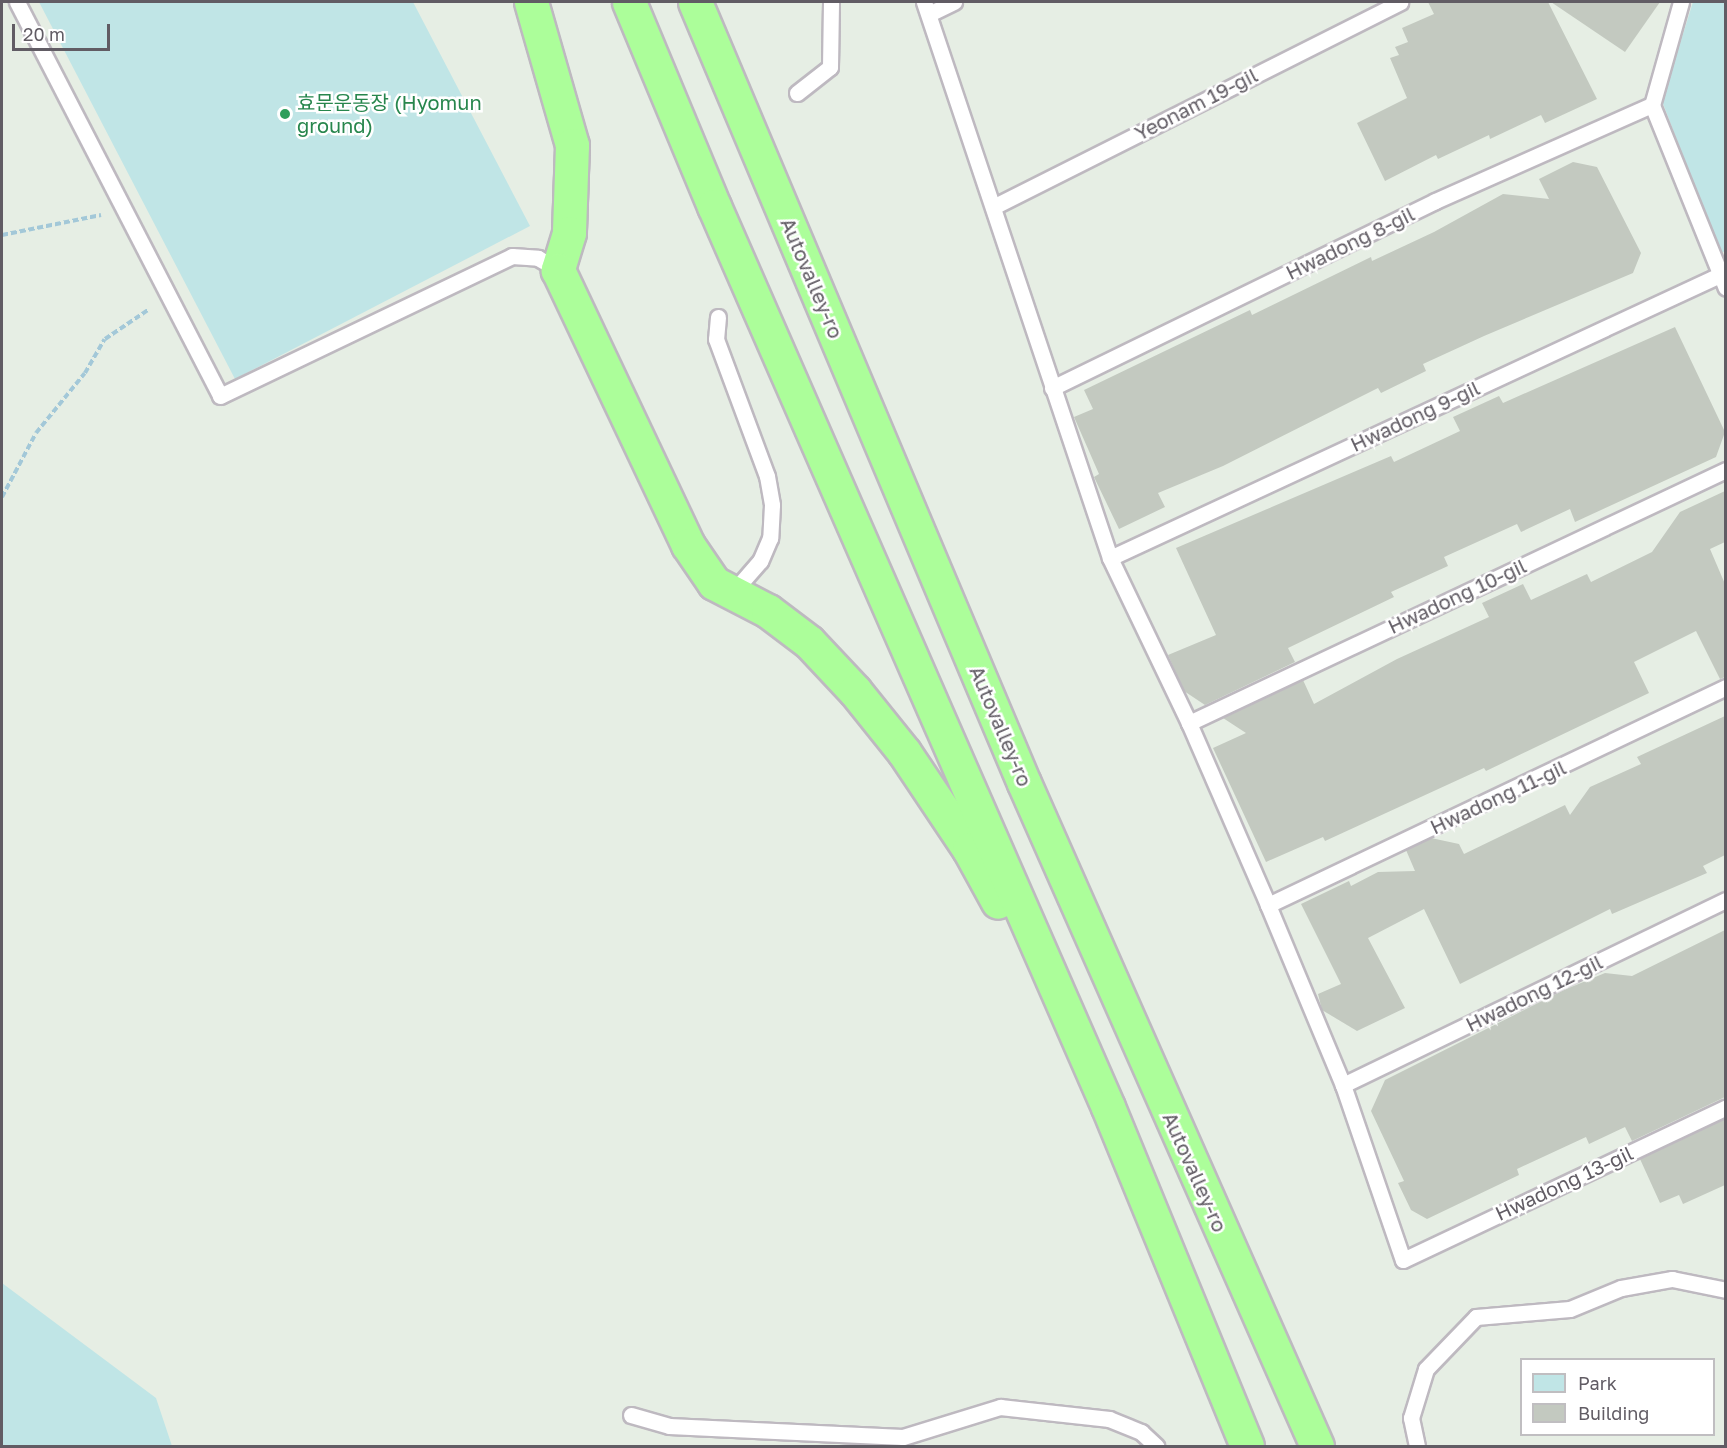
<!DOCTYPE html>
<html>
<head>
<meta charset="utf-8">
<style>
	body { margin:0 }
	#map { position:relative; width:1727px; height:1448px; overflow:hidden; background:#e6eee4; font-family:"Golos Text","Noto Sans KR",sans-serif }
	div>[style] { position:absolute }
	.green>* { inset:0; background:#c0e5e6 }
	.building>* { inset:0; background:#c3c9c0 }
	.path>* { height:4px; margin-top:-2px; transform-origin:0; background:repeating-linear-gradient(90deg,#a3c8d8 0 6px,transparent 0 9px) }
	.roads { filter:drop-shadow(2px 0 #beb9c0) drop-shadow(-2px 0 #beb9c0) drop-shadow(0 2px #beb9c0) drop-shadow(0 -2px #beb9c0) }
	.service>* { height:15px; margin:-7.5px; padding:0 7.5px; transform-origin:7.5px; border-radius:7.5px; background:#fff }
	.trunk>* { height:33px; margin:-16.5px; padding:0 16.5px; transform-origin:16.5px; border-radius:16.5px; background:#acfe9a }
	.dots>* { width:16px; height:16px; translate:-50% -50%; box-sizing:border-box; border:3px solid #fff; border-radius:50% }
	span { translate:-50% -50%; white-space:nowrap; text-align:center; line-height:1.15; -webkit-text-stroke:5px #fff; paint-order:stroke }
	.leisure-label { font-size:20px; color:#27864d }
	.left { translate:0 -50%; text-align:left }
	.street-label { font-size:20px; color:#615c64 }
	.frame { position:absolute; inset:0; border:3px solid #615c64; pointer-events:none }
	.legend { position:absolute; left:1520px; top:1358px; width:195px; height:78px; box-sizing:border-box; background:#fff; border:2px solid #c0bec1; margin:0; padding:8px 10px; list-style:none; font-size:18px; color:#615c64 }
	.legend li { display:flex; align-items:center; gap:12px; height:30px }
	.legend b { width:30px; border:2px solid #c0bec1 }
	.scale { position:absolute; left:12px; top:24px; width:98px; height:27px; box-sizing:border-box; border:3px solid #615c64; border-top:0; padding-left:8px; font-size:18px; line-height:21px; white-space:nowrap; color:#615c64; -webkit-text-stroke:4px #fff; paint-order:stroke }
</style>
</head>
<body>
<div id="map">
	<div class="green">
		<div style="clip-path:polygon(39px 2px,413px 2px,530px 226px,235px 379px)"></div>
		<div style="clip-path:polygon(1693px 2px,1725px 2px,1726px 251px,1720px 253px,1662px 101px)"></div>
		<div style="clip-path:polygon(2px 1283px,156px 1398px,172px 1446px,2px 1446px)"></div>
	</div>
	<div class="building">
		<div style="clip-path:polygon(1428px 2px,1548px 2px,1597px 99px,1545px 123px,1541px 115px,1490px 139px,1489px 135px,1438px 159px,1436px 155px,1385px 181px,1357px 123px,1407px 98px,1390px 58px,1399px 55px,1395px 47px,1408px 42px,1402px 28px,1434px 14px)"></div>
		<div style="clip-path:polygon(1551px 2px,1660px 2px,1625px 52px)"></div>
		<div style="clip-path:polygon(1573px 162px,1597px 167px,1641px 253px,1633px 273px,1484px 336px,1423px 364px,1426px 371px,1381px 393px,1378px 388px,1223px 466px,1158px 493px,1165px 507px,1119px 529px,1094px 477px,1099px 474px,1074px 417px,1093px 409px,1084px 390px,1250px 310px,1252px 315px,1371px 257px,1372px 261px,1434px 232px,1503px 194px,1549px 199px,1539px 179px)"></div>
		<div style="clip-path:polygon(1675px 327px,1725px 432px,1716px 457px,1575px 522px,1570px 509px,1521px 532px,1517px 524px,1444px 557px,1448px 566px,1391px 592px,1394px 597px,1288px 648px,1295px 662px,1205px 705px,1184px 691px,1168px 655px,1216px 635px,1176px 548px,1391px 456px,1394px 462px,1460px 431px,1453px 417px,1499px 396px,1503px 403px)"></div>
		<div style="clip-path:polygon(1725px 491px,1725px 542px,1710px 549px,1725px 584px,1725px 677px,1720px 679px,1696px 631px,1634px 662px,1649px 693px,1486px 771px,1484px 768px,1325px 841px,1323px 837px,1266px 862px,1213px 748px,1246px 733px,1223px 718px,1303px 680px,1314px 704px,1397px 659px,1489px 617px,1482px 603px,1523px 584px,1531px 600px,1587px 574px,1591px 582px,1652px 552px,1680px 512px)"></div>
		<div style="clip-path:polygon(1725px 716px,1725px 855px,1703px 866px,1707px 873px,1612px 914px,1610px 909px,1460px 984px,1424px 909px,1368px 938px,1405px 1008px,1357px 1031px,1322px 1010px,1318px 994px,1341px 984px,1301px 904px,1349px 881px,1351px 886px,1378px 872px,1415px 871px,1406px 850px,1431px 838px,1459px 844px,1464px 854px,1565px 805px,1570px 815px,1590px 787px,1641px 764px,1637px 757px)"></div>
		<div style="clip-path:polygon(1725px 930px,1725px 1097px,1632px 1141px,1625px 1127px,1589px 1144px,1586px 1137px,1517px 1169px,1519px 1175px,1427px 1219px,1411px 1210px,1398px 1183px,1404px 1181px,1371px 1111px,1385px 1080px,1564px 990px,1605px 973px,1632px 976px)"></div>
		<div style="clip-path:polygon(1725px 1118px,1725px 1185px,1683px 1204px,1679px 1195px,1660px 1203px,1640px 1159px)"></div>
	</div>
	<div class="path">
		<div style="left:2px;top:235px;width:101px;rotate:-11.4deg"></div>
		<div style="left:2px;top:497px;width:72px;rotate:-62deg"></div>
		<div style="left:36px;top:433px;width:77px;rotate:-50.8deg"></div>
		<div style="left:85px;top:373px;width:39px;rotate:-60deg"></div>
		<div style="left:105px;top:339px;width:52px;rotate:-34deg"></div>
	</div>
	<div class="roads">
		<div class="service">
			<div style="left:17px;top:2px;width:443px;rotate:62.7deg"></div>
			<div style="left:220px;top:396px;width:324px;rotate:-25.6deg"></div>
			<div style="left:512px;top:256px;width:26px;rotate:4deg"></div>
			<div style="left:538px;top:258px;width:23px;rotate:31deg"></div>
			<div style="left:924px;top:2px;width:586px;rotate:71.5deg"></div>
			<div style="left:1110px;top:558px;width:183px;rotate:64.4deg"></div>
			<div style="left:1189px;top:723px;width:198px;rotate:66.5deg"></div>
			<div style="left:1268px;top:905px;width:195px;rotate:67.4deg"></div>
			<div style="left:1343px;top:1085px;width:185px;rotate:71.1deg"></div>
			<div style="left:1403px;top:1260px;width:357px;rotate:-25.3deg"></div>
			<div style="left:1681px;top:2px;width:107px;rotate:105.7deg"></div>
			<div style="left:1652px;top:105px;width:197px;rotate:68deg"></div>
			<div style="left:929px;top:14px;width:28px;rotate:-26deg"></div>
			<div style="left:797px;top:93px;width:42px;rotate:-38.2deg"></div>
			<div style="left:830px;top:67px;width:65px;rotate:-89.1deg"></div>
			<div style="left:993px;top:207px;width:456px;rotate:-26.7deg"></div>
			<div style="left:718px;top:317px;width:22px;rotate:95deg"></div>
			<div style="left:716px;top:339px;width:146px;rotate:69.6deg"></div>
			<div style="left:767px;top:476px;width:29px;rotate:80deg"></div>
			<div style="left:772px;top:505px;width:33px;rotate:93deg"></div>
			<div style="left:770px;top:538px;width:25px;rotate:113deg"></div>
			<div style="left:760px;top:561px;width:40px;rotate:131deg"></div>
			<div style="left:1052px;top:388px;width:426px;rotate:-26deg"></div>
			<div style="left:1435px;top:201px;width:237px;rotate:-23.9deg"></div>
			<div style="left:1110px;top:558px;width:679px;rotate:-24.9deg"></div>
			<div style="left:1189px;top:723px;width:594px;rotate:-25.23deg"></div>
			<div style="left:1268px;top:905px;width:507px;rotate:-25.45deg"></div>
			<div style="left:1343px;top:1085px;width:425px;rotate:-25.8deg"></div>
			<div style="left:631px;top:1415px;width:40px;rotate:16deg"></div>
			<div style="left:669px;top:1426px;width:234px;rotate:2.7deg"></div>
			<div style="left:903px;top:1437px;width:102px;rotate:-17.2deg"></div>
			<div style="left:1000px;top:1407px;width:110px;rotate:6.3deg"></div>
			<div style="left:1109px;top:1419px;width:35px;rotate:22deg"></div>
			<div style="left:1141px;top:1432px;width:21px;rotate:43deg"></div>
			<div style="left:1417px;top:1446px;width:29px;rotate:-102deg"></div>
			<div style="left:1411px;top:1418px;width:51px;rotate:-73deg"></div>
			<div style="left:1426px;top:1369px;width:72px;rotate:-46.1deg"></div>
			<div style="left:1476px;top:1317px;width:94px;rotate:-4.9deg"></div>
			<div style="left:1570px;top:1309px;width:55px;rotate:-22.4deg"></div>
			<div style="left:1621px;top:1288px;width:52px;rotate:-10deg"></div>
			<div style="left:1672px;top:1279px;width:55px;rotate:11.5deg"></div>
		</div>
		<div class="trunk">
			<div style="left:531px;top:2px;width:149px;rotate:74deg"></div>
			<div style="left:572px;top:145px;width:88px;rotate:92deg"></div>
			<div style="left:569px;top:233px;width:39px;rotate:107deg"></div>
			<div style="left:558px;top:270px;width:304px;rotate:64.7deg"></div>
			<div style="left:688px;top:545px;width:46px;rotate:55.6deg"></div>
			<div style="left:714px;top:583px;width:61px;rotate:27.4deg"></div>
			<div style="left:768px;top:611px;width:51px;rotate:37.1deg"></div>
			<div style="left:809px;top:642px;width:67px;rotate:46.8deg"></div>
			<div style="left:855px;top:691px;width:78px;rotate:51.2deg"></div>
			<div style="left:904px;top:752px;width:117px;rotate:56.2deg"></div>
			<div style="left:969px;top:849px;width:60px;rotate:61.3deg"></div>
			<div style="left:629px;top:2px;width:221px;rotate:67.4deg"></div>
			<div style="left:714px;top:206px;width:983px;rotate:66.38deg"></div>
			<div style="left:1108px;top:1107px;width:366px;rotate:67.7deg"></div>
			<div style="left:695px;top:2px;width:847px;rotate:67.16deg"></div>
			<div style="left:1024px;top:783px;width:725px;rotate:66.16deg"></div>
		</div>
	</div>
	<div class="dots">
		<div style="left:285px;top:114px;background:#2e9e5b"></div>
	</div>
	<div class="leisure-label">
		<span class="left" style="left:297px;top:114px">효문운동장 (Hyomun<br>ground)</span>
	</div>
	<div class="street-label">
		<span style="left:1196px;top:104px;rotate:-27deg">Yeonam 19-gil</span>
		<span style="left:1350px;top:243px;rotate:-26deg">Hwadong 8-gil</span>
		<span style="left:812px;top:278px;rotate:67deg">Autovalley-ro</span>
		<span style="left:1415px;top:416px;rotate:-25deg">Hwadong 9-gil</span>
		<span style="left:1457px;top:596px;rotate:-25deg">Hwadong 10-gil</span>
		<span style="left:1001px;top:726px;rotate:67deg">Autovalley-ro</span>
		<span style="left:1498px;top:797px;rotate:-25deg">Hwadong 11-gil</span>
		<span style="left:1534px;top:993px;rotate:-26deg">Hwadong 12-gil</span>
		<span style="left:1195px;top:1172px;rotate:66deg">Autovalley-ro</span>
		<span style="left:1564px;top:1183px;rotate:-25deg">Hwadong 13-gil</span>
	</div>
	<div class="frame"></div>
	<ul class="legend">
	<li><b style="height:16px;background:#c0e5e6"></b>Park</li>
	<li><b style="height:16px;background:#c3c9c0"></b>Building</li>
	</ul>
	<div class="scale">20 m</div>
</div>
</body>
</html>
